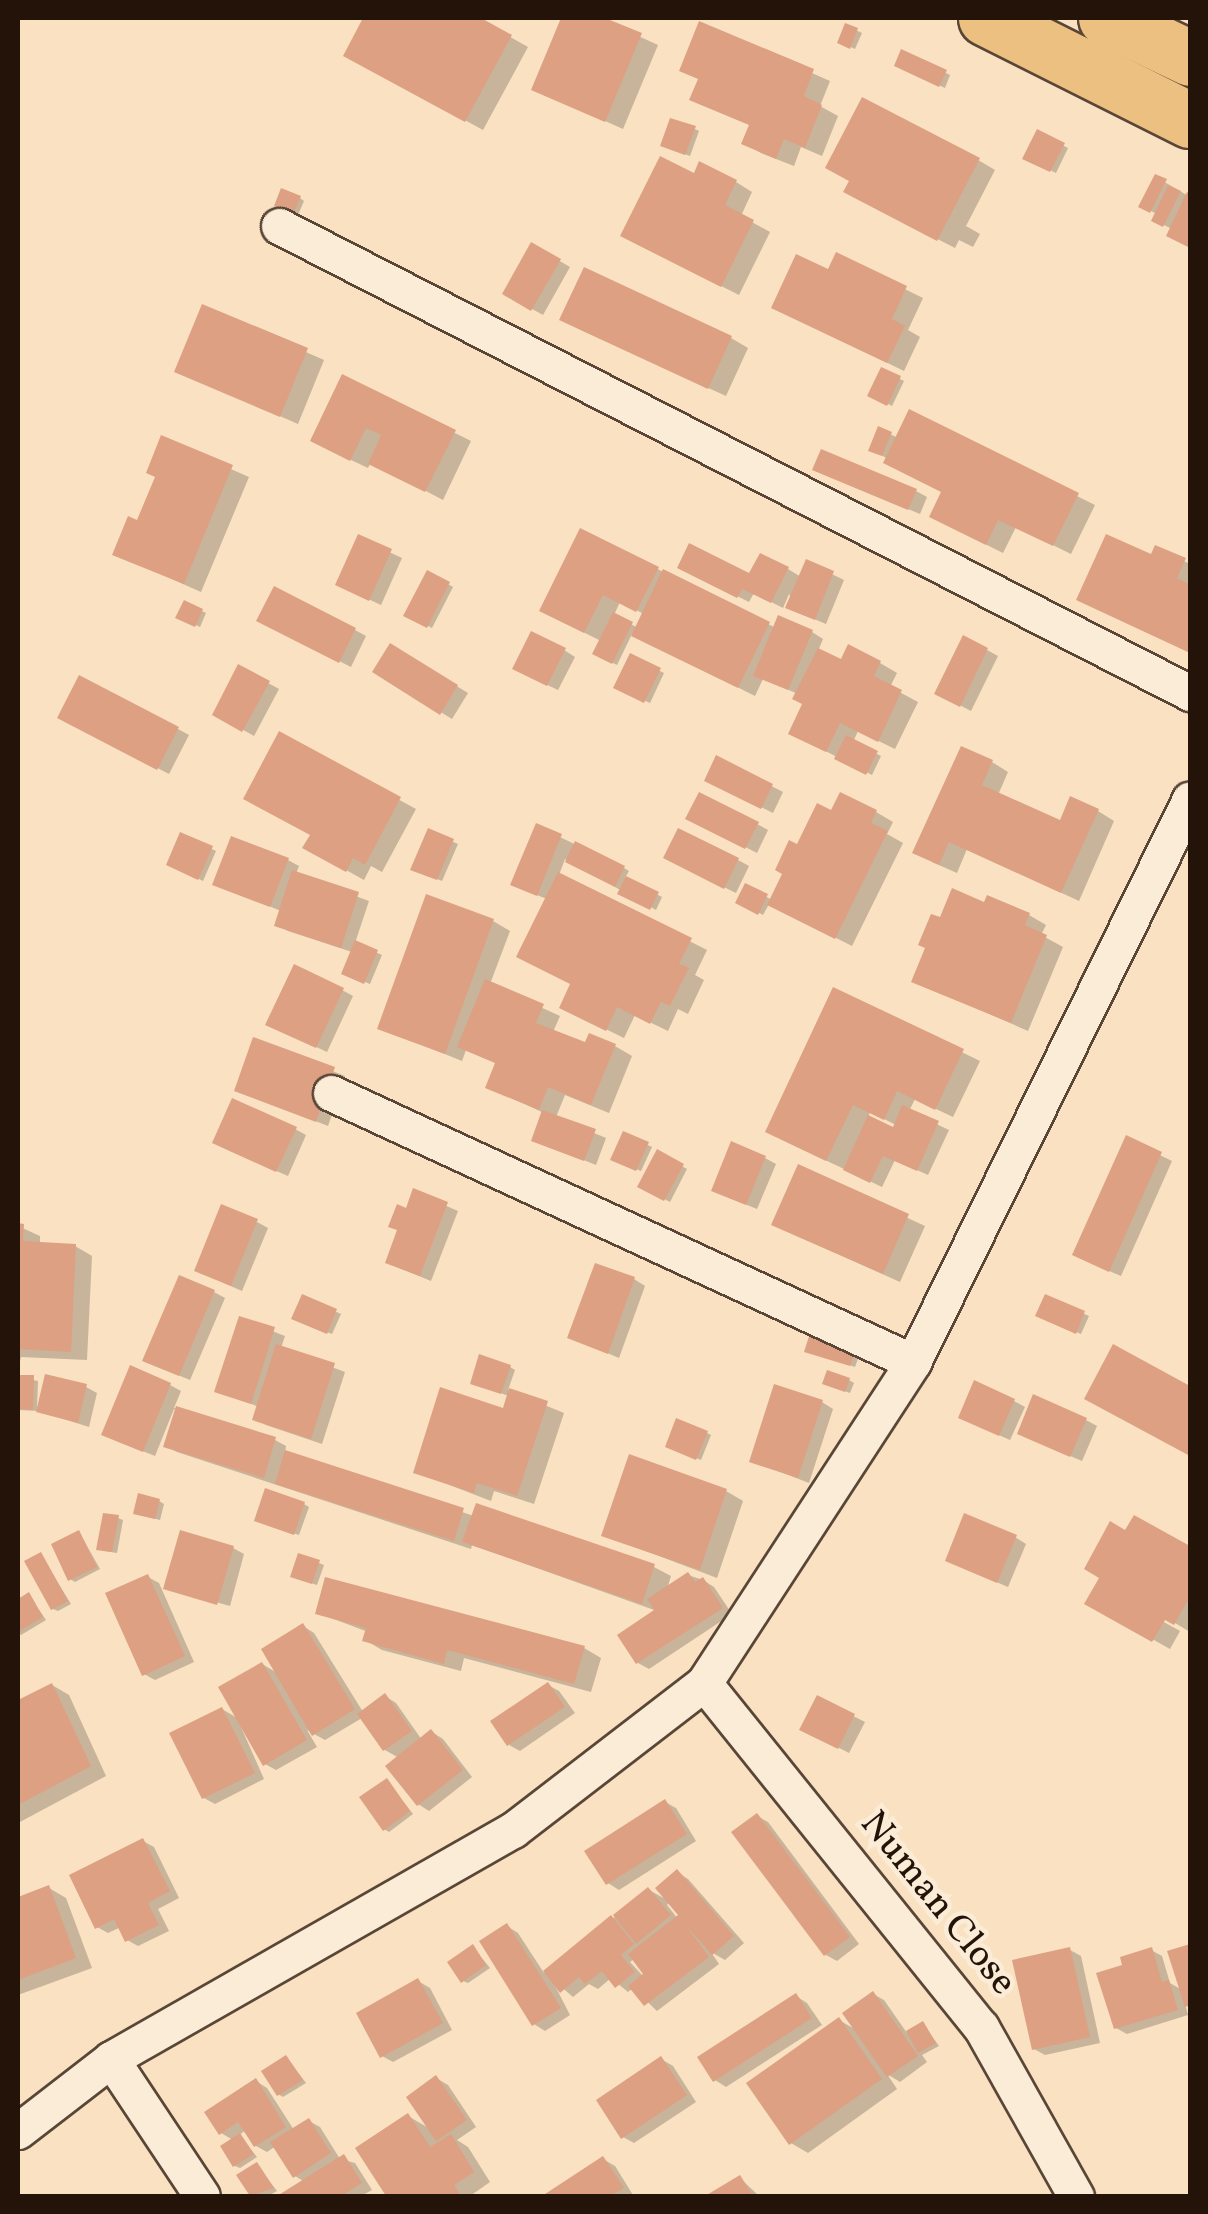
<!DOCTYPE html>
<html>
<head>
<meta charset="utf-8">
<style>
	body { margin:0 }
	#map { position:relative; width:1208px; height:2214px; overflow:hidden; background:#f9e1c1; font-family:Vollkorn,serif }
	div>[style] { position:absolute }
	.shadow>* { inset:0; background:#0003 }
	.building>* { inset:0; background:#dda083 }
	.roads { filter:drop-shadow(2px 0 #594637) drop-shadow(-2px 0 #594637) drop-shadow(0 2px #594637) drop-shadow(0 -2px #594637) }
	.street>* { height:35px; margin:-17.5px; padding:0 17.5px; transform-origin:17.5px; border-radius:17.5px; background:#fbecd7 }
	.primary>* { height:55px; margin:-27.5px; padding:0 27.5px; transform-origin:27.5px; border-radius:27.5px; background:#ecc080 }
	span { translate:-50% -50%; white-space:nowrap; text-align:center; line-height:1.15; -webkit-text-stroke:9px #fbecd7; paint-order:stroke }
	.street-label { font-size:38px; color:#241309 }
	.frame { position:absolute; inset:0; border:20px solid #241309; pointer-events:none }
</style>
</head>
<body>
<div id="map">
	<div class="shadow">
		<div style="clip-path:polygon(366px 18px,476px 18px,528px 47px,483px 130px,346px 55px)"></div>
		<div style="clip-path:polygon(563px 18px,599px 18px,658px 45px,623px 129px,534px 89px)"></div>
		<div style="clip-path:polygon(701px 24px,830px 81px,820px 106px,838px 116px,822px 156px,801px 147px,794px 166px,761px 153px,744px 143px,761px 127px,692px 99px,700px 80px)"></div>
		<div style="clip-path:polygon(847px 26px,862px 33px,855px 49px,840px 42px)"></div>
		<div style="clip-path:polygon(903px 52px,950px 75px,945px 88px,897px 65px)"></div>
		<div style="clip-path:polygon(695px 129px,699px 131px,690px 156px,668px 148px)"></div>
		<div style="clip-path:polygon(1038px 133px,1068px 148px,1056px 173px,1026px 158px)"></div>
		<div style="clip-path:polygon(978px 160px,995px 170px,966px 226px,980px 234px,973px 247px,959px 240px,955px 248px,863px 201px)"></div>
		<div style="clip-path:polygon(695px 176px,736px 182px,752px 192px,741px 216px,770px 232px,739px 295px,640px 245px)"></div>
		<div style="clip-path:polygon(1156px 177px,1190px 197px,1190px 246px,1169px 235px,1172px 229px,1154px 220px,1157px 214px,1141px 206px)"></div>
		<div style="clip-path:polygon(300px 198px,304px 201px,298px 215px,281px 208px)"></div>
		<div style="clip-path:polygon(532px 245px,570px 267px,543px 315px,505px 294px)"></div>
		<div style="clip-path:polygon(837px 256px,923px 298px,908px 330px,920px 337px,904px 371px,791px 316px,829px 272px)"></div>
		<div style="clip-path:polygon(203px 307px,324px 360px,298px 424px,177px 371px)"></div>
		<div style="clip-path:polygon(579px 329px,731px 338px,748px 348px,726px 396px)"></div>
		<div style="clip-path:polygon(882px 370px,904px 381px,892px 406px,871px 395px)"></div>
		<div style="clip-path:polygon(343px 377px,471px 441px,443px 500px,371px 462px,368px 468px,330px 450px)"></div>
		<div style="clip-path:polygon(910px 413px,1095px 505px,1071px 554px,1016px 527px,1003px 553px,949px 526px,944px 492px,876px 452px,880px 429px,898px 438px)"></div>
		<div style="clip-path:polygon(162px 439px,249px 477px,201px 592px,115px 554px,139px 523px,158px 477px)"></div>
		<div style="clip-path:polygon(826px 475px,916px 491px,927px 497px,920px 514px)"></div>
		<div style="clip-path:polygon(evenodd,581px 531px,776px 628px,779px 618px,812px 632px,823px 639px,818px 651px,842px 663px,880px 663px,897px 673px,890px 687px,918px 702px,895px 749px,858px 731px,853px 742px,881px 756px,872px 775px,808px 742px,805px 704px,798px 694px,763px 679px,755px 696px,632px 634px,617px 665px,595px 654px,601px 641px,559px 620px,581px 531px,620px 602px,644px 614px,638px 628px,614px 615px,620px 602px)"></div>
		<div style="clip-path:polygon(359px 538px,402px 558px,381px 605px,349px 590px)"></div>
		<div style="clip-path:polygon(1157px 548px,1190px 564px,1190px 652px,1096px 608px,1152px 557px)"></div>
		<div style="clip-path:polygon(807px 562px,844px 580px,826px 624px,800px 613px,789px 594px,783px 608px,754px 593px,749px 602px,691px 573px,751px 576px,788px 569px,801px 577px)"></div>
		<div style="clip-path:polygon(428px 573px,453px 587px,432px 628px,406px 615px)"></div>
		<div style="clip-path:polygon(185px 603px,206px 613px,200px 627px,179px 617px)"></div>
		<div style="clip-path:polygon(270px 626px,355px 630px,366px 636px,351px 667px)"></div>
		<div style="clip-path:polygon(391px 646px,468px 693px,452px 719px,375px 672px)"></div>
		<div style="clip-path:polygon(564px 650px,575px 657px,558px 690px,526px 675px)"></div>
		<div style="clip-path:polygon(987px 650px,998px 656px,971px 711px,948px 699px)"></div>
		<div style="clip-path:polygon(631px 657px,664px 673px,650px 703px,616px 687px)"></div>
		<div style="clip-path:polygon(239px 667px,279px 689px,254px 736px,215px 714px)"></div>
		<div style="clip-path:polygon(71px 723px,178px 729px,189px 735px,169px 774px)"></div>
		<div style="clip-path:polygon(280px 735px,416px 809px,382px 872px,371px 866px,364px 880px,305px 847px,313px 834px)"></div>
		<div style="clip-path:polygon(718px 759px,783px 792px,773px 813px,718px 786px)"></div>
		<div style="clip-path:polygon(992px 762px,1008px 772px,998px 795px,1061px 824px,1098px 811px,1114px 821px,1079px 901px,967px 849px,957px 873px,932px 862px)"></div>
		<div style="clip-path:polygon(876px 812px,893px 822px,887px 834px,903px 843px,852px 946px,769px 904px,763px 915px,738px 902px,746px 886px,772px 900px,798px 847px,833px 814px)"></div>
		<div style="clip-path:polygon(700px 824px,757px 824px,768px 830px,757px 853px)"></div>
		<div style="clip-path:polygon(537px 826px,624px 868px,629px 871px,625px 878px,662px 897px,656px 910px,565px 859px,559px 875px,707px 950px,695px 975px,704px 980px,688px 1014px,678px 1009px,668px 1031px,635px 1015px,624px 1038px,579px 1016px,547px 899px,524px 890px)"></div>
		<div style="clip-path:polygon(429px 831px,458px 844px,442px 881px,418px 871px)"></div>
		<div style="clip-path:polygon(182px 835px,216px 851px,203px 881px,169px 864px)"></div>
		<div style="clip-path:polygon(288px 860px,299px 866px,296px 874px,369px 901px,355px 943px,382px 955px,370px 984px,348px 975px,352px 952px,288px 931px,277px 924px,281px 911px,215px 884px)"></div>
		<div style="clip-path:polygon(738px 860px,749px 866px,736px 893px,677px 864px)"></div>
		<div style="clip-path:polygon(986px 905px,1029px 915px,1046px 925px,1041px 935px,1063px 947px,1028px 1031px,914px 981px,941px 921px)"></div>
		<div style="clip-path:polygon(493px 921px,510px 931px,490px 984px,560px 1016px,553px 1032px,586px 1046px,615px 1046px,632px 1056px,609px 1113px,565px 1095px,556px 1117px,606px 1138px,596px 1165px,534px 1140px,544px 1113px,488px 1087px,498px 1064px,466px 1050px,462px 1061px,380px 1028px)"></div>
		<div style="clip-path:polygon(342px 990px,353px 996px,327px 1052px,280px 1030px)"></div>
		<div style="clip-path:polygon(evenodd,834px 990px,980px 1061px,953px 1117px,915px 1099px,909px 1111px,949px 1130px,928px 1175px,895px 1160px,882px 1187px,785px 1141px,834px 990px,870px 1112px,896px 1125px,894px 1130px,868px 1118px,870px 1112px)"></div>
		<div style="clip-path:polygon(254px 1040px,345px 1076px,328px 1126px,237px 1090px)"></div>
		<div style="clip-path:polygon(295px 1129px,306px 1135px,288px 1176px,226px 1149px)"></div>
		<div style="clip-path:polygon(624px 1134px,652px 1147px,641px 1171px,618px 1162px)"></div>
		<div style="clip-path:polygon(1127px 1139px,1172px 1161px,1121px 1276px,1086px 1261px)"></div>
		<div style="clip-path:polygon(658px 1153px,687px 1169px,670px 1202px,640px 1186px)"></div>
		<div style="clip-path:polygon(765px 1158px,776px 1164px,757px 1209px,725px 1196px)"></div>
		<div style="clip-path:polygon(799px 1168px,925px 1226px,900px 1282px,791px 1233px)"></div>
		<div style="clip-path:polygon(414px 1192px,458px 1211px,431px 1281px,399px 1268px)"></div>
		<div style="clip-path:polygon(257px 1222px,268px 1228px,242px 1291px,208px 1276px)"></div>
		<div style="clip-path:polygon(18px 1226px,40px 1236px,40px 1245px,75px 1246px,92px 1256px,87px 1360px,21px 1357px,18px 1370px)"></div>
		<div style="clip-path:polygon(634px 1279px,645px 1286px,619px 1358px,570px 1337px)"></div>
		<div style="clip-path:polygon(214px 1292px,225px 1298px,190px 1380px,156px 1366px)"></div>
		<div style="clip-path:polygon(303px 1297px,341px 1314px,332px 1334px,299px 1321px)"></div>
		<div style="clip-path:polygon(1046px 1297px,1089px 1316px,1081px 1334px,1043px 1318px)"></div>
		<div style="clip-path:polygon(241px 1319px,285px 1336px,281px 1348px,345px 1372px,322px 1444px,266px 1425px,255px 1419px,259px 1407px,217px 1391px)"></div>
		<div style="clip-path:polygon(812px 1353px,860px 1353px,855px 1367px)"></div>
		<div style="clip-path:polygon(510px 1367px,515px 1370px,508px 1390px,564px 1413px,534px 1504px,494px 1491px,491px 1501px,416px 1472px,504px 1411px,509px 1396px,477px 1385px)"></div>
		<div style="clip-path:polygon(18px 1377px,38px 1381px,37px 1407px,86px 1387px,97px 1393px,89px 1427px,39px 1411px,18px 1410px)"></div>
		<div style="clip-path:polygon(849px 1380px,854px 1383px,850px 1393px,830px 1386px)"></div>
		<div style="clip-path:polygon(170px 1385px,181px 1391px,174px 1408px,275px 1440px,286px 1446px,285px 1453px,474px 1516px,477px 1506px,654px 1567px,671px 1576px,667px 1589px,688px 1575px,703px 1580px,714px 1587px,732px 1614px,649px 1669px,638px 1663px,620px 1635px,657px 1611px,472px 1545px,471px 1549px,177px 1452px,166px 1446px,178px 1411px,174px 1409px,155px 1456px,115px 1440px)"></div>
		<div style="clip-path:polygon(1014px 1401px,1025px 1407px,1010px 1440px,972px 1423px)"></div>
		<div style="clip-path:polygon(822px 1402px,833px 1409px,809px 1483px,752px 1461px)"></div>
		<div style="clip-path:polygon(1086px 1420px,1097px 1426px,1082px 1461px,1031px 1439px)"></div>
		<div style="clip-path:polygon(707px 1433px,711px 1435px,701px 1460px,672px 1448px)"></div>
		<div style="clip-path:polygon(726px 1491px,743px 1501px,717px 1578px,604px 1535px)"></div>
		<div style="clip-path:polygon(159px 1501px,164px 1504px,160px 1520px,140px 1515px)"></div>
		<div style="clip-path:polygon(304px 1504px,309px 1507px,299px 1535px,261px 1523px)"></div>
		<div style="clip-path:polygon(118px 1518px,123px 1520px,117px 1553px,104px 1551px,99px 1549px)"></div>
		<div style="clip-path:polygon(1134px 1518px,1190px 1549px,1190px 1632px,1165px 1617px,1162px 1621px,1180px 1631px,1170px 1649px,1088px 1603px)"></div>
		<div style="clip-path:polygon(79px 1532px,100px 1569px,75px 1582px,70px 1579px)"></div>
		<div style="clip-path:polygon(1015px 1537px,1026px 1544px,1008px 1587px,959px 1566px)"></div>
		<div style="clip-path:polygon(233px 1548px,244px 1554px,230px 1606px,166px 1588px)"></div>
		<div style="clip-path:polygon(41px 1555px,71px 1604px,58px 1611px,53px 1609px)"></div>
		<div style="clip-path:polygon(319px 1563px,324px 1565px,317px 1585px,298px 1579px)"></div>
		<div style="clip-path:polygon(148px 1577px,159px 1583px,194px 1662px,155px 1680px,144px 1674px)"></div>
		<div style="clip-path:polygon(29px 1595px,46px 1620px,21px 1635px,18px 1632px,18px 1602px)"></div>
		<div style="clip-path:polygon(318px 1613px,584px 1648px,601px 1658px,591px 1692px,464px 1658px,461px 1671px,382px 1650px,365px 1640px,368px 1632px)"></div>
		<div style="clip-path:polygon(303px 1626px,314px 1633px,363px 1712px,385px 1696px,396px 1703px,422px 1740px,432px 1732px,443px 1739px,472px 1777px,429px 1811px,418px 1804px,399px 1758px,385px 1750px,362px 1718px,325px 1740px,307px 1730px,317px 1747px,276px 1770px,265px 1764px,262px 1664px,279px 1674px)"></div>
		<div style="clip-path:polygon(52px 1685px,69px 1695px,106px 1776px,18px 1823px,18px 1703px)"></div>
		<div style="clip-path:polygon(548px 1685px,559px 1691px,575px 1713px,520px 1751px,509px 1745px)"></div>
		<div style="clip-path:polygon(818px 1698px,865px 1722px,849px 1753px,814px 1735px)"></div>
		<div style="clip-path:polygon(222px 1709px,237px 1718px,264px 1779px,215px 1804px,204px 1798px)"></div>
		<div style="clip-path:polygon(387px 1781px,413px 1814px,389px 1832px,384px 1829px)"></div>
		<div style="clip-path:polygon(665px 1802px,676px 1808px,696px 1841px,619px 1890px,608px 1883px)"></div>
		<div style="clip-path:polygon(757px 1816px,768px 1822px,859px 1944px,837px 1961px,826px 1955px)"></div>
		<div style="clip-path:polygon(143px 1841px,154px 1847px,179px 1898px,158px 1909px,169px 1931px,138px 1946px,127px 1940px,121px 1927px,108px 1933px,97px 1927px)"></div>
		<div style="clip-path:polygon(evenodd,677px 1872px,688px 1879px,744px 1943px,725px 1960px,711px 1952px,719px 1964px,657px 2011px,633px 1988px,628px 1992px,611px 1978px,598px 1989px,589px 1984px,573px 1997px,551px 1978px,570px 2015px,545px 2031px,534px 2024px,507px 1926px,518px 1933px,544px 1973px,649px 1890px,669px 1901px,677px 1872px,670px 1902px,682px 1916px,678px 1919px,667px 1905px,670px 1902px,677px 1872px,634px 1959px,645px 1973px,642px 1975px,630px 1962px,634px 1959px)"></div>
		<div style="clip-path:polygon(49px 1888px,66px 1898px,92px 1968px,18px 1995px,18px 1900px)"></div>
		<div style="clip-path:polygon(473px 1947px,490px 1968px,468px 1983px,463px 1981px)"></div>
		<div style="clip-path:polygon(1190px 1947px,1190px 2008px,1185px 2004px,1188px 2015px,1127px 2034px,1116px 2028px,1125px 1967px,1151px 1950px,1162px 1956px,1170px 1983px,1182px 1990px,1171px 1953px)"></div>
		<div style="clip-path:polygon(1070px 1950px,1081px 1956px,1100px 2043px,1045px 2055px,1034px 2049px)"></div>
		<div style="clip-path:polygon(418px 1981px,430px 1988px,452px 2030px,393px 2062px,382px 2056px)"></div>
		<div style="clip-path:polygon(873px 1994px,884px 2000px,907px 2033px,923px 2024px,939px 2046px,922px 2055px,927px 2062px,900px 2082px,887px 2074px,897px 2089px,808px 2153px,791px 2143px,839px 2020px,858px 2031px)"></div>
		<div style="clip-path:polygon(796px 1996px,807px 2003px,822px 2025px,726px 2087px,715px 2080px)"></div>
		<div style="clip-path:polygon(287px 2058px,306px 2083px,283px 2097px,278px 2094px)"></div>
		<div style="clip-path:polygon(661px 2059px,673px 2066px,696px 2102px,634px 2143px,623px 2137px)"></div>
		<div style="clip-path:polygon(436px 2078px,448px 2085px,476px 2127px,457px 2140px,468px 2147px,490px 2182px,470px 2196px,389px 2196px,358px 2149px,408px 2116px,432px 2130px)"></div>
		<div style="clip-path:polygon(256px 2081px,267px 2088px,294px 2130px,309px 2121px,320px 2127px,340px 2159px,355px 2163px,372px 2190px,361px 2196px,282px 2196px,305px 2182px,295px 2176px,276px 2146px,267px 2152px,256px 2146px,246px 2130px,239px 2135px,257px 2157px,240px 2168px,235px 2166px,233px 2140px,221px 2133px)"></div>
		<div style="clip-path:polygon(603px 2159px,615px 2166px,633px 2195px,546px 2196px)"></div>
		<div style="clip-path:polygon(257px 2165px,277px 2191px,268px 2196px,253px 2196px,240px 2176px)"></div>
		<div style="clip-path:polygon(740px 2178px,759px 2196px,710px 2196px)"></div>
	</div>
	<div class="building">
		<div style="clip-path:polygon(363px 18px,481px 18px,512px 35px,465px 122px,343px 56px)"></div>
		<div style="clip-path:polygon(561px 18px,605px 18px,642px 33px,605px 122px,531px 90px)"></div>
		<div style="clip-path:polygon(699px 21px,814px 69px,804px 96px,822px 105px,805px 148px,784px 139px,776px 159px,741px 144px,749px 125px,689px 100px,698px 79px,679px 71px)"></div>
		<div style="clip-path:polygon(845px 23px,858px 28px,850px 49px,837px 43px)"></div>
		<div style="clip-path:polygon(901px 49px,947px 70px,939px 87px,894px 66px)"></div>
		<div style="clip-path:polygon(862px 97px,980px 158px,937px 241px,843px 192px,849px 181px,825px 168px)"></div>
		<div style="clip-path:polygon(670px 118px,696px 126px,685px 155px,660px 146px)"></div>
		<div style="clip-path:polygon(1037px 129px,1065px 143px,1050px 172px,1022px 159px)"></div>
		<div style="clip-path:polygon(660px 156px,694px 173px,699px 161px,737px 180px,725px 205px,754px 220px,721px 287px,620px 236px)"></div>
		<div style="clip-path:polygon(1155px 174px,1167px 179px,1150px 213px,1138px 207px)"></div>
		<div style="clip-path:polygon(1168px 185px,1181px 191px,1163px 227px,1151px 221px)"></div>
		<div style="clip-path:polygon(281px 188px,301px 196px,293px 214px,274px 206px)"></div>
		<div style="clip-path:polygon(1187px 192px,1190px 194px,1190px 248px,1166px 236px)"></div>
		<div style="clip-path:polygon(531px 242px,561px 259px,531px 311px,502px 294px)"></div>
		<div style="clip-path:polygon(836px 252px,907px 286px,892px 319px,905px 326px,887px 363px,771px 308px,796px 254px,828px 269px)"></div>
		<div style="clip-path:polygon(584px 267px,732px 336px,708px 389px,559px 320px)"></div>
		<div style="clip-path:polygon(202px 304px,308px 348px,280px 417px,174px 372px)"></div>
		<div style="clip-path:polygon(881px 367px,901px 376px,887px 406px,867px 396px)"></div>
		<div style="clip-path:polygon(342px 374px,456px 430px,425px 492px,368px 464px,381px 435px,366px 428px,350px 461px,310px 441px)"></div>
		<div style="clip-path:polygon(909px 409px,1079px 493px,1053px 546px,998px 520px,986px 545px,929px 517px,941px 492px,883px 463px)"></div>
		<div style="clip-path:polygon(878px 426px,892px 432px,882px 456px,868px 451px)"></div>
		<div style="clip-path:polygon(161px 435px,233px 465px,184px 584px,112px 555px,128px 516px,137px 520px,155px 477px,146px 473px)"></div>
		<div style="clip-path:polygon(821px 449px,917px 489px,908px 510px,812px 470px)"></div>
		<div style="clip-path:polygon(580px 528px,659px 567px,636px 612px,603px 595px,584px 633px,539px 611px)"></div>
		<div style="clip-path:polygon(358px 534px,392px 549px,369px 601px,335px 585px)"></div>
		<div style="clip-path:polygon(1106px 534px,1151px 554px,1155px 545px,1186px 558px,1177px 578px,1190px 585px,1190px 653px,1076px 600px)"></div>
		<div style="clip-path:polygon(689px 543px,749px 573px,760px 553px,789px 567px,771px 603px,742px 589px,737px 598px,677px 568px)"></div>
		<div style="clip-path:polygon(806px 559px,834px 571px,815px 620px,785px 608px)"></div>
		<div style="clip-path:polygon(663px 569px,770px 622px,738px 688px,631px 636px)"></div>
		<div style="clip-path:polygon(427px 570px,450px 582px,427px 628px,403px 616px)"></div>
		<div style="clip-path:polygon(274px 586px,356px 628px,339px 663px,256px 621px)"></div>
		<div style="clip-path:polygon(184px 600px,203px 609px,195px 627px,175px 618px)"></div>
		<div style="clip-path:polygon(613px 612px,633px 622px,612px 664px,592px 654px)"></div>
		<div style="clip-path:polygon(778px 615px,813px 630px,788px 690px,753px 676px)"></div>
		<div style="clip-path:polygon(531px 631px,566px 648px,547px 686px,512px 669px)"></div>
		<div style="clip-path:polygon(963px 635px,988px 648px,960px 707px,934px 694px)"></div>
		<div style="clip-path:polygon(390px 643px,458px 685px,440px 715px,372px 672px)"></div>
		<div style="clip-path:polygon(848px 644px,881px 661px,874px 676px,902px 690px,878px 742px,840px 723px,826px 752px,788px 734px,802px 704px,792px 699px,818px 648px,841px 659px)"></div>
		<div style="clip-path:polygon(630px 653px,661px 668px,644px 703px,613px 688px)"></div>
		<div style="clip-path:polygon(238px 664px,270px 681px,242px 732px,212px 715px)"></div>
		<div style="clip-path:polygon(79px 675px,179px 727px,157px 770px,57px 718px)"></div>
		<div style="clip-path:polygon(279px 731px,401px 797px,365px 865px,353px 858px,346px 872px,302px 848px,310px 835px,243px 799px)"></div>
		<div style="clip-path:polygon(846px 735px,878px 751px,866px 775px,834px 759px)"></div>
		<div style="clip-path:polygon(961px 746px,993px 760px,982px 785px,1060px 820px,1070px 796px,1099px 809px,1061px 893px,949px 842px,939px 865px,912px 853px)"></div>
		<div style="clip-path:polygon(716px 755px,773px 784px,761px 809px,704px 781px)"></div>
		<div style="clip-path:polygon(699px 792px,759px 822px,745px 849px,685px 819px)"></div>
		<div style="clip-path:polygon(840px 792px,877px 810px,871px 823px,888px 831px,835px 939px,767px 905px,782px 874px,775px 870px,789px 840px,797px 844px,817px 803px,831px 810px)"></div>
		<div style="clip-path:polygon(536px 823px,562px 834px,537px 896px,510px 885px)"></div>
		<div style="clip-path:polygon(428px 828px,454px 839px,437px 880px,410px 870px)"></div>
		<div style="clip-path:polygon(678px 828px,739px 858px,724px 889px,663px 858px)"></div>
		<div style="clip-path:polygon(180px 832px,213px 846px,198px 880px,166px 865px)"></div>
		<div style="clip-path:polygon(231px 836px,289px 858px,270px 907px,212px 885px)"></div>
		<div style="clip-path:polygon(575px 841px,625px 866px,615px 887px,565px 862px)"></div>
		<div style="clip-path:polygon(292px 870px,359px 892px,341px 948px,274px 926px)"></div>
		<div style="clip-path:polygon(558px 872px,692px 938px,679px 964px,689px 968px,670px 1006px,661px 1002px,650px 1024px,617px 1007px,606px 1031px,559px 1008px,570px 984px,516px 957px)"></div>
		<div style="clip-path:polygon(626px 876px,659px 892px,650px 910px,617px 894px)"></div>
		<div style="clip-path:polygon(745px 883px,768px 894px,758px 915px,735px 903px)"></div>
		<div style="clip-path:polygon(952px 888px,984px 902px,987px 895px,1030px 913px,1025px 925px,1047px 935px,1011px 1023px,911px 982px,925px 948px,918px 945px,931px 914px,940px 917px)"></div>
		<div style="clip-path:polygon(426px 894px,494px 919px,445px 1054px,377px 1029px)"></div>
		<div style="clip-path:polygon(355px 940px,378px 950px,364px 984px,341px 974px)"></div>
		<div style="clip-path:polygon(294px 964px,344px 988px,316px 1048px,265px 1025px)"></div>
		<div style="clip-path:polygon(485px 979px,544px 1004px,536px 1023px,585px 1042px,589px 1033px,616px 1044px,591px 1105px,548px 1087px,539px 1110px,485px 1088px,495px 1063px,457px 1047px)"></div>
		<div style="clip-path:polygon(833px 987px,964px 1049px,935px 1110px,897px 1091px,884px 1120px,853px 1105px,826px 1161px,765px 1132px)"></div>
		<div style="clip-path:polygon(253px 1037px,335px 1067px,316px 1122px,234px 1091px)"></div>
		<div style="clip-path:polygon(232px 1098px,297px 1127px,276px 1172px,212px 1143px)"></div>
		<div style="clip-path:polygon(902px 1105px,939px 1121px,917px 1171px,883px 1156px,870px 1183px,843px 1170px,868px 1115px,893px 1127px)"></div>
		<div style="clip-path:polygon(542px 1110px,596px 1129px,584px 1161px,531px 1141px)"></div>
		<div style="clip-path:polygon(623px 1131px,649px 1142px,636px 1171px,610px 1160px)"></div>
		<div style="clip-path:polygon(1126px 1135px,1162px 1152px,1109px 1272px,1072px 1255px)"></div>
		<div style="clip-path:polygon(731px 1141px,766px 1156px,746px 1205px,711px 1191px)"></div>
		<div style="clip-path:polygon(657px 1149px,684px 1164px,664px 1201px,637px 1187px)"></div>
		<div style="clip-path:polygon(798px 1164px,909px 1214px,883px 1274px,771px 1225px)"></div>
		<div style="clip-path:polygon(413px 1188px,448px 1202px,420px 1276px,385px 1263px,397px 1230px,388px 1227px,397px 1204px,406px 1208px)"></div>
		<div style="clip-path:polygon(221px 1204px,258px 1219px,231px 1286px,194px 1271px)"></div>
		<div style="clip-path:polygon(18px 1223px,24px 1224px,23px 1241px,76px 1244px,71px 1352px,18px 1349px)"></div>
		<div style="clip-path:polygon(595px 1263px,635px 1277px,608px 1354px,567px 1338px)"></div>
		<div style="clip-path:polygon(179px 1275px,215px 1290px,179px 1376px,142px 1361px)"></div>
		<div style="clip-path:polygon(302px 1294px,337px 1309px,327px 1334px,291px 1319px)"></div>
		<div style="clip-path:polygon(1045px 1294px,1085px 1311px,1076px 1334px,1035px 1316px)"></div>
		<div style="clip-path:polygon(239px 1316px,275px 1327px,251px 1404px,214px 1392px)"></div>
		<div style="clip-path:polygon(810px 1333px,856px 1348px,850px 1366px,804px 1352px)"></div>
		<div style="clip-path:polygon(276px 1344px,335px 1363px,311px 1439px,252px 1420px)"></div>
		<div style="clip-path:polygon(1113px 1344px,1190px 1386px,1190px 1456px,1084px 1399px)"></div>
		<div style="clip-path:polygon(479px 1354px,511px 1365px,501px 1394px,470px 1384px)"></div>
		<div style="clip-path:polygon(130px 1365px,171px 1383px,143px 1452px,101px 1435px)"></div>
		<div style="clip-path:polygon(827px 1370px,850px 1378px,845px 1392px,822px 1384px)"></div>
		<div style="clip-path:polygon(45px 1374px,87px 1384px,78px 1423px,36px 1412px)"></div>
		<div style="clip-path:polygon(18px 1375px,34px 1375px,33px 1410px,18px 1409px)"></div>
		<div style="clip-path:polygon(974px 1380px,1015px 1399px,999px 1436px,958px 1418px)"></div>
		<div style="clip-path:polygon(774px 1384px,823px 1400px,798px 1478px,749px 1462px)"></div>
		<div style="clip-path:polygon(440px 1387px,503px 1408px,509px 1388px,548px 1401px,517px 1496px,477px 1483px,474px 1493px,413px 1473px)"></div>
		<div style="clip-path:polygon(1033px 1394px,1087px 1418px,1070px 1457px,1017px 1434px)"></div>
		<div style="clip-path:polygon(176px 1406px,276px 1437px,264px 1478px,163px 1447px)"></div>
		<div style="clip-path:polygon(676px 1418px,708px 1431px,696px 1460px,665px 1447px)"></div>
		<div style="clip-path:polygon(285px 1450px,464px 1508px,454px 1541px,275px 1484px)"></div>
		<div style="clip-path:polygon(629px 1454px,727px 1489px,700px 1570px,601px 1536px)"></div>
		<div style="clip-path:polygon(265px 1488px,305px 1502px,294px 1535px,254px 1521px)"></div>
		<div style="clip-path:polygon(138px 1493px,160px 1499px,155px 1519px,133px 1514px)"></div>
		<div style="clip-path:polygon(476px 1503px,655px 1564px,642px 1604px,462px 1542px)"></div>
		<div style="clip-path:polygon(103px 1513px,119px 1515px,112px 1552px,96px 1550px)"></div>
		<div style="clip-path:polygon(964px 1513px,1017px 1535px,997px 1583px,945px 1561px)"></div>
		<div style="clip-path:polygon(1134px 1515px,1190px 1546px,1190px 1596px,1174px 1625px,1165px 1620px,1152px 1642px,1084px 1604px,1099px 1578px,1084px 1569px,1110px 1521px,1125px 1530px)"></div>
		<div style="clip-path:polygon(79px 1530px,97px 1567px,68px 1581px,51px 1544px)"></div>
		<div style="clip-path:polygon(180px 1530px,234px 1546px,217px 1605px,163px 1589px)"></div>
		<div style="clip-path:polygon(41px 1552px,68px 1601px,51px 1610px,24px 1561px)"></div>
		<div style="clip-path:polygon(298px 1553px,320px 1560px,312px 1584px,290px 1577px)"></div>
		<div style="clip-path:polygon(688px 1572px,695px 1582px,703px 1577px,723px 1608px,636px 1664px,617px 1635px,654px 1610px,647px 1599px)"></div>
		<div style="clip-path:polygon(148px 1574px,185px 1656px,142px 1676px,105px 1593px)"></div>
		<div style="clip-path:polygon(325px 1577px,585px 1646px,574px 1684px,447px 1650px,444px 1664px,362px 1641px,366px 1628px,315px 1614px)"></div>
		<div style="clip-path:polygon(29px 1592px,43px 1617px,18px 1632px,18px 1599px)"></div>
		<div style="clip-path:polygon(303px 1623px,355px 1709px,312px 1736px,261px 1649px)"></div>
		<div style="clip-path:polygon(262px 1662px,307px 1740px,263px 1766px,218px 1687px)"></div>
		<div style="clip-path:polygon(548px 1682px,565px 1707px,507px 1746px,490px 1721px)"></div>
		<div style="clip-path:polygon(52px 1683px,91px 1766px,18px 1805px,18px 1700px)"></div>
		<div style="clip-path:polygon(385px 1693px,412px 1731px,383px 1751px,357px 1714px)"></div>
		<div style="clip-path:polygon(817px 1695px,855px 1714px,838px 1749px,799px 1730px)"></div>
		<div style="clip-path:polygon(222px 1707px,255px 1773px,202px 1799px,169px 1733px)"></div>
		<div style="clip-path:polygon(431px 1729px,463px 1770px,417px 1806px,385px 1766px)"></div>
		<div style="clip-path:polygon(387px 1778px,410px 1811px,383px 1831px,359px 1797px)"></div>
		<div style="clip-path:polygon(665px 1799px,687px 1834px,606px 1885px,584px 1851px)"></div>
		<div style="clip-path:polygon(757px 1813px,850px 1937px,824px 1956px,731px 1832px)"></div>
		<div style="clip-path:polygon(143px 1838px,170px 1891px,148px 1903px,159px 1925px,125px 1942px,114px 1919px,95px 1929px,69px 1875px)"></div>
		<div style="clip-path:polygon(677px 1869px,734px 1936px,712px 1955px,685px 1924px,709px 1957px,644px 2006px,628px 1986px,643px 1974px,628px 1954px,678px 1915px,655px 1888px)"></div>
		<div style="clip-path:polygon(49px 1885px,76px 1958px,18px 1980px,18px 1897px)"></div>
		<div style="clip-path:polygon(648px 1887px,671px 1915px,636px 1944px,613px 1915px)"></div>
		<div style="clip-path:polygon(611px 1915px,634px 1944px,621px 1955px,635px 1972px,615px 1988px,602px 1971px,585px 1984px,579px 1977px,560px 1993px,543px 1971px)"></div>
		<div style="clip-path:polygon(507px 1923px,561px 2008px,532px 2026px,479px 1941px)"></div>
		<div style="clip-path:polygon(473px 1944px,486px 1965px,461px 1983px,447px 1962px)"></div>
		<div style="clip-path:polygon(1190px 1944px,1190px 2005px,1185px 2007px,1167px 1951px)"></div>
		<div style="clip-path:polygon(1070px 1947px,1090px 2037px,1032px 2050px,1012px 1960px)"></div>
		<div style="clip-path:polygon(1152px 1947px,1162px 1982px,1169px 1980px,1178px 2010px,1114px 2029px,1096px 1973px,1122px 1965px,1120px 1957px)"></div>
		<div style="clip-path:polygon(418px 1978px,443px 2023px,380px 2058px,356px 2013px)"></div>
		<div style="clip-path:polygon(873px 1991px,918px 2056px,887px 2077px,842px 2013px)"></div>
		<div style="clip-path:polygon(796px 1993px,812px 2018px,713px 2082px,697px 2057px)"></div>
		<div style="clip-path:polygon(839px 2017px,882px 2079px,789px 2145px,746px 2083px)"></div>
		<div style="clip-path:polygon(923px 2021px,936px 2043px,918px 2053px,906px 2031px)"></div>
		<div style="clip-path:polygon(286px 2055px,303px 2080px,277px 2096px,261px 2071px)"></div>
		<div style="clip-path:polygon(661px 2056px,687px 2095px,621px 2139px,596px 2100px)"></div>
		<div style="clip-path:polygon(436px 2075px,467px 2120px,436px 2141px,406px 2097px)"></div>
		<div style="clip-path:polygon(256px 2078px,286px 2127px,254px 2147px,238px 2122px,219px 2135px,204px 2112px)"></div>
		<div style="clip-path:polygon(408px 2113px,430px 2147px,451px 2134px,474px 2172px,454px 2185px,461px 2196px,386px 2196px,355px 2148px)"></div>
		<div style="clip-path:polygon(309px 2118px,331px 2153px,293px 2178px,270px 2142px)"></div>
		<div style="clip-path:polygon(240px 2133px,254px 2154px,233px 2167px,220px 2146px)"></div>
		<div style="clip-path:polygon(344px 2154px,362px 2183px,341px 2196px,277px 2196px)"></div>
		<div style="clip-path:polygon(603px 2156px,624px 2188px,610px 2196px,542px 2196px)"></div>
		<div style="clip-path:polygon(257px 2162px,274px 2188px,250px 2196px,236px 2175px)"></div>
		<div style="clip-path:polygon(740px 2175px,753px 2196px,705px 2196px)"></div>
	</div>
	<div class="roads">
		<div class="street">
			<div style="left:279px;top:226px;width:1024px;rotate:27.14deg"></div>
			<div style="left:331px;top:1093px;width:641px;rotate:24.81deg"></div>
			<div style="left:704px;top:1683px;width:442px;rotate:51.2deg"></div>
			<div style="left:981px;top:2027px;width:194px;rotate:60.7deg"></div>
			<div style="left:111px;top:2059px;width:164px;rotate:56.4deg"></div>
			<div style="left:18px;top:2131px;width:118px;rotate:-37.7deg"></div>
			<div style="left:111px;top:2059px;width:463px;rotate:-29.7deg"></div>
			<div style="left:513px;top:1830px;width:241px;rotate:-37.6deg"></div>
			<div style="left:704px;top:1683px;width:383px;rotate:-56.9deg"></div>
			<div style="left:913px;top:1362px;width:627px;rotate:-63.8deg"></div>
		</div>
		<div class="primary">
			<div style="left:986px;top:18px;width:228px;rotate:26.6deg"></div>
			<div style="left:1106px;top:18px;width:93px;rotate:25.5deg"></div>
		</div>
	</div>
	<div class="street-label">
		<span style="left:937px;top:1904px;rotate:51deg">Numan Close</span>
	</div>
	<div class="frame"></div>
</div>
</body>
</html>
